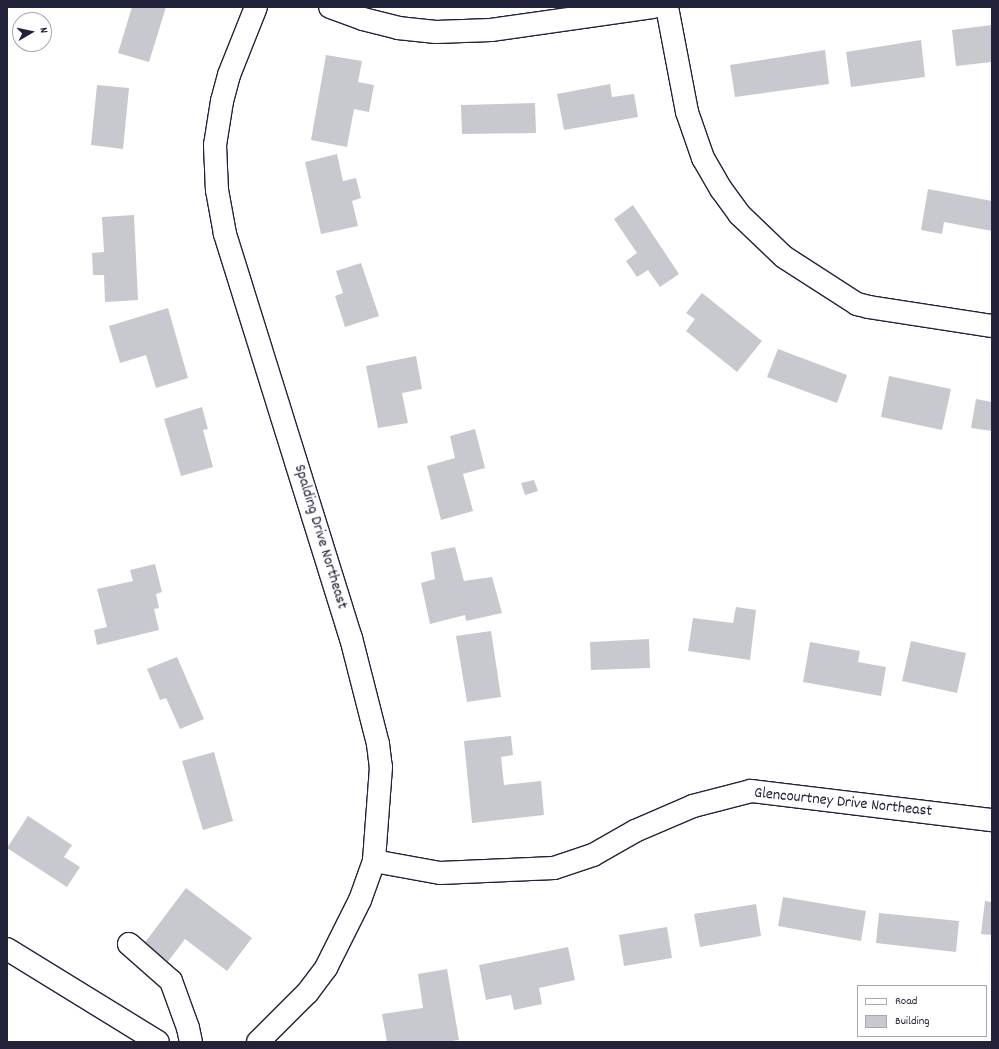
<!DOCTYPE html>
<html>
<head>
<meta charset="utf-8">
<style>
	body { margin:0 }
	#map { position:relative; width:999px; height:1049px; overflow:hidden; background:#fff; font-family:Dekko,sans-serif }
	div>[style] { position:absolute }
	.building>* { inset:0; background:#c8c8cf }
	.roads { filter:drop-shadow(1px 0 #22223b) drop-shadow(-1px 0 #22223b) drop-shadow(0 1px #22223b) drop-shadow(0 -1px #22223b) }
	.minor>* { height:22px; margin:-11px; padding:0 11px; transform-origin:11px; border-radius:11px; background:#fff }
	span { translate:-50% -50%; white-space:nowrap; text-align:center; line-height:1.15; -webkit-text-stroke:3.5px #fff; paint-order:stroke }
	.street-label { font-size:16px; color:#22223b }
	.frame { position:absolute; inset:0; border:8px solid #22223b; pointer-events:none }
	.legend { position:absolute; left:857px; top:985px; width:130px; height:52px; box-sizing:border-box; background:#fff; border:1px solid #a7a7b1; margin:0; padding:5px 7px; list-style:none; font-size:12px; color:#22223b }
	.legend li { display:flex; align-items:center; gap:8px; height:20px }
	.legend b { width:20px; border:1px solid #a7a7b1 }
	.north { position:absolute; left:12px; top:12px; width:40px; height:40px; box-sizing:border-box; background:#fff; border:1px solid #a7a7b1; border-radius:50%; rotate:81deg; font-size:11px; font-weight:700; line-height:16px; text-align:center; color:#22223b }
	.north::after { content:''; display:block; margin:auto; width:14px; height:18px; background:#22223b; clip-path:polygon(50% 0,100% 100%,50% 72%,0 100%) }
</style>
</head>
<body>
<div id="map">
	<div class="building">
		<div style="clip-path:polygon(132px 7px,166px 7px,149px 62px,118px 53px)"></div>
		<div style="clip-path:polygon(992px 25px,992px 62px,956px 66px,952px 30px)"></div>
		<div style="clip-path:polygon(921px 40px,925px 77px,851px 87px,846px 52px)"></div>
		<div style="clip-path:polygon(825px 50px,829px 84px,735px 97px,730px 65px)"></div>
		<div style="clip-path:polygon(326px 55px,362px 61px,358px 82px,374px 85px,369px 112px,354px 109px,347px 147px,311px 140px)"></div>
		<div style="clip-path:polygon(610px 84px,612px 97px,634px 94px,638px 117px,564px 130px,557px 94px)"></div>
		<div style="clip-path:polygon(97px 85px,129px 88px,123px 149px,91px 145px)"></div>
		<div style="clip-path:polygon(535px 103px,536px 133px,462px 134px,461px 105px)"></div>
		<div style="clip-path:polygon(337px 154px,343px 181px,356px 178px,361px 198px,352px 201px,358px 226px,321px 234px,305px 162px)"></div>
		<div style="clip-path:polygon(928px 189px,992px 201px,992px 231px,944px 222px,942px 234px,921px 230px)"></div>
		<div style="clip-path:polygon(633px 205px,679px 274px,660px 287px,648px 270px,637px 277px,626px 261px,637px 253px,614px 219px)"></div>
		<div style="clip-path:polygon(134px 215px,138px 300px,105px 302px,104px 275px,93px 275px,92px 253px,104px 252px,102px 217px)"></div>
		<div style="clip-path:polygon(361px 263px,379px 316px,345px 327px,335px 296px,343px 293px,336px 271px)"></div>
		<div style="clip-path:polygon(702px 293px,762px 341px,737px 372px,686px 331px,695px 319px,686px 313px)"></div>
		<div style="clip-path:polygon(168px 308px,188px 378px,156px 388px,146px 355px,120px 363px,109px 326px)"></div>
		<div style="clip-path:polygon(778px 349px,847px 375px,837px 403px,767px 377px)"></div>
		<div style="clip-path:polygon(416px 356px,422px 389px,402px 393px,408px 423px,378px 428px,366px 366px)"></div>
		<div style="clip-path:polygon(889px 376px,951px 389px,942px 430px,881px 417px)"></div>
		<div style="clip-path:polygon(976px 399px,992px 402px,992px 431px,971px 428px)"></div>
		<div style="clip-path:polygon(202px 407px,208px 429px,203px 430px,213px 467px,181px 476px,164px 419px)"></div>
		<div style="clip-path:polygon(475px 429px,485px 468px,463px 474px,473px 511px,441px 520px,427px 466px,455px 458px,450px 436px)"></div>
		<div style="clip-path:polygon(534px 480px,538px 491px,525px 495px,521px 483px)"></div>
		<div style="clip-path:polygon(455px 547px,464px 581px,492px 577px,502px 613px,466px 621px,465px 615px,430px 624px,421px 583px,435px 579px,431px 552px)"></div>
		<div style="clip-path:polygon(155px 564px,162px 592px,156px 594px,159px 608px,154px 609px,159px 630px,97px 645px,94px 630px,107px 627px,97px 589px,133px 581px,130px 570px)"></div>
		<div style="clip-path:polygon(736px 607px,756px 610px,750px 660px,688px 651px,693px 618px,733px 623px)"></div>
		<div style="clip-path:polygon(491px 631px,501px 697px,467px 702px,456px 636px)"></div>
		<div style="clip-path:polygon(649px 639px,650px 668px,591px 670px,590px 642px)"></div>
		<div style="clip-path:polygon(911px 641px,966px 653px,957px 693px,902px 681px)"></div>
		<div style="clip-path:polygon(810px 642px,860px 651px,858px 662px,886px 667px,881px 696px,803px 682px)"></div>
		<div style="clip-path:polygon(177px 657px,204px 719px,180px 729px,166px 698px,160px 700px,147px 669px)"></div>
		<div style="clip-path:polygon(511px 736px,513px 755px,501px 757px,504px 785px,541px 781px,544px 815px,472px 823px,464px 741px)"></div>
		<div style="clip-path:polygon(214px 752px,233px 821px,203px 830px,182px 761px)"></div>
		<div style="clip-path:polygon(28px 816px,72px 845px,64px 857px,80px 867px,67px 887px,7px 848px)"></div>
		<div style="clip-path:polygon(186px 888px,252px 938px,227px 971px,185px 939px,167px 963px,143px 945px)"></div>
		<div style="clip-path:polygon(783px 897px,866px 911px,861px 941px,778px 926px)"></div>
		<div style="clip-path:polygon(985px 901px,992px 902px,992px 935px,981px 934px)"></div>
		<div style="clip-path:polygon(756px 904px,761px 936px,700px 947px,694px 914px)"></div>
		<div style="clip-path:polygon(879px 913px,959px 921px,956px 952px,876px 943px)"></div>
		<div style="clip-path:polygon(667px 927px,672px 958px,624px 966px,619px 935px)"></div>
		<div style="clip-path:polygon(568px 947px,575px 980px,539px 988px,542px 1004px,514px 1010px,511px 995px,486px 1000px,479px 965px)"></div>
		<div style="clip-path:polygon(447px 969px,459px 1040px,444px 1042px,387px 1042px,382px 1014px,423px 1008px,418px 974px)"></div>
	</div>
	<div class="roads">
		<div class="minor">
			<div style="left:256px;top:7px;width:73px;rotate:111.7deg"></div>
			<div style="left:229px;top:75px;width:27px;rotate:105deg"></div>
			<div style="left:222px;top:101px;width:45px;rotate:99deg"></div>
			<div style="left:215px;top:145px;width:45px;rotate:87.5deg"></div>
			<div style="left:217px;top:190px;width:45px;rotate:79.7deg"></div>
			<div style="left:225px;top:234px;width:423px;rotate:72.7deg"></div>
			<div style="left:351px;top:638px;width:109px;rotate:75.7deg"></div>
			<div style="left:378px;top:744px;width:23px;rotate:83deg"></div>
			<div style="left:381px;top:767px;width:94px;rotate:94.3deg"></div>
			<div style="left:374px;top:861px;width:41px;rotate:109.7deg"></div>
			<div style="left:360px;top:900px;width:76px;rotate:116.6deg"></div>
			<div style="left:326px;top:968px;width:31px;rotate:127deg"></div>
			<div style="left:307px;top:993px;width:69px;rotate:135deg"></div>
			<div style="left:330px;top:7px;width:35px;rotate:20deg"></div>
			<div style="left:363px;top:19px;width:36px;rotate:14deg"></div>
			<div style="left:398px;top:28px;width:38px;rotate:6deg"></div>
			<div style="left:436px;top:32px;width:55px;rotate:-2.1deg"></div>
			<div style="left:491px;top:30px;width:163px;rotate:-8.1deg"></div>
			<div style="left:667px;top:7px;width:107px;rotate:79.2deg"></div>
			<div style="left:687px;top:112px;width:49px;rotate:70.8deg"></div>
			<div style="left:703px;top:158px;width:36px;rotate:60deg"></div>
			<div style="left:721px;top:189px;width:31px;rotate:54deg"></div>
			<div style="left:739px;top:214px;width:62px;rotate:43.7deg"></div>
			<div style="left:784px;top:257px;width:87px;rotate:32.8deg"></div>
			<div style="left:857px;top:304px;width:12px;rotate:14deg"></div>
			<div style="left:869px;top:307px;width:124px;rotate:8.8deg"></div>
			<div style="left:374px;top:861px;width:67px;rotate:10.3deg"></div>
			<div style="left:440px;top:873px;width:114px;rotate:-2.5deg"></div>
			<div style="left:554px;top:868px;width:41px;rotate:-18.4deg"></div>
			<div style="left:593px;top:855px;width:48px;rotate:-29.7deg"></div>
			<div style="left:635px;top:831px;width:63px;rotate:-23.3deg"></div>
			<div style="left:693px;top:806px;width:60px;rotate:-14.5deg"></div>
			<div style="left:751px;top:791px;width:243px;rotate:6.9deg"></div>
			<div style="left:129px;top:944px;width:56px;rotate:41.4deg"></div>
			<div style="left:171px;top:981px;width:50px;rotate:70.1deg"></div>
			<div style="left:188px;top:1028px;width:14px;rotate:78deg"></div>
			<div style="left:7px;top:949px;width:177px;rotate:31.6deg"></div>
		</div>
	</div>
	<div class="street-label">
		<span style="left:320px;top:537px;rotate:73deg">Spalding Drive Northeast</span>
		<span style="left:843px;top:803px;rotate:6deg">Glencourtney Drive Northeast</span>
	</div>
	<div class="frame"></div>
	<ul class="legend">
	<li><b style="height:5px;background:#fff"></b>Road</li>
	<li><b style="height:11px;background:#c8c8cf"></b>Building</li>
	</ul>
	<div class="north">N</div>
</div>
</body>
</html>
